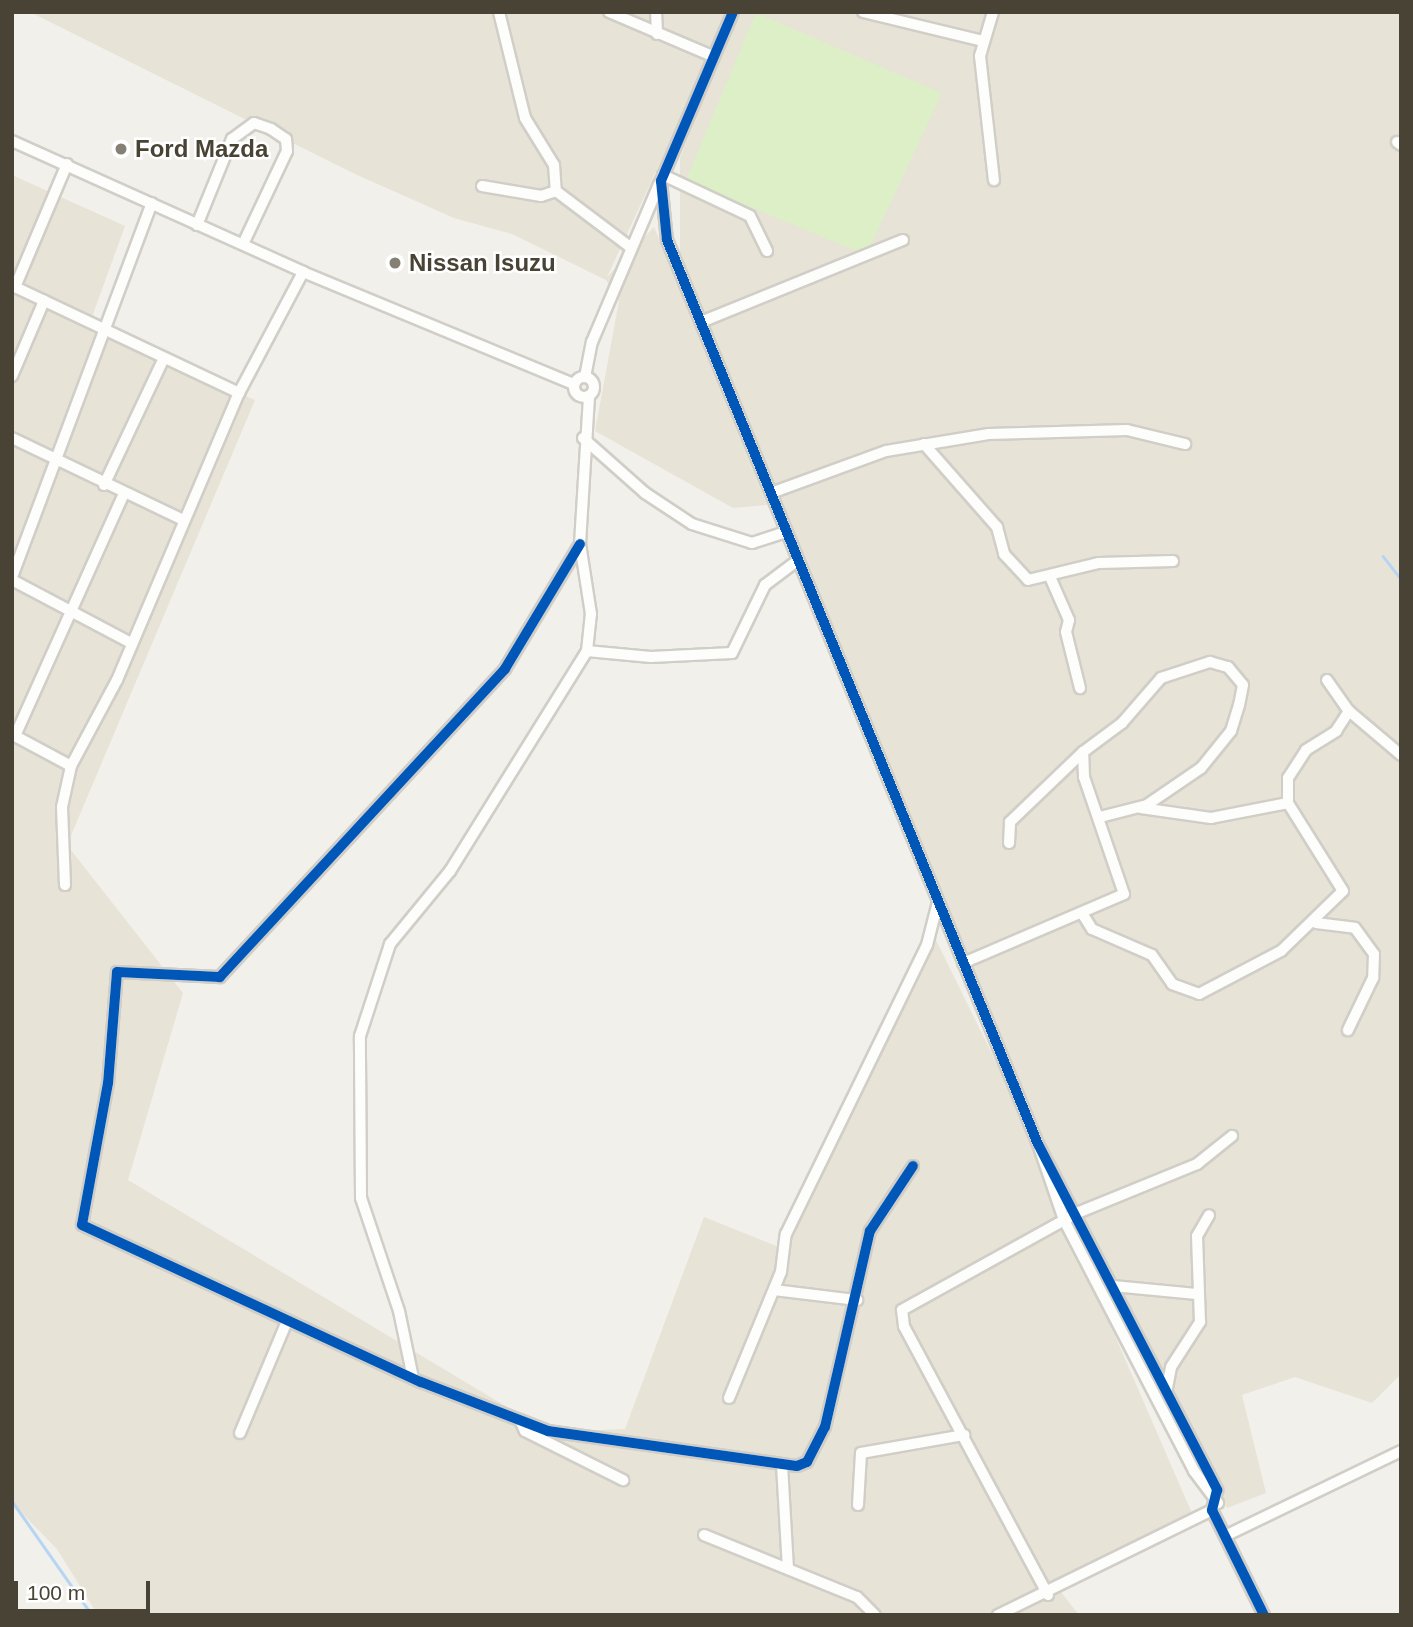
<!DOCTYPE html>
<html>
<head>
<meta charset="utf-8">
<style>
	body { margin:0 }
	#map { position:relative; width:1413px; height:1627px; overflow:hidden; background:#f2f0ea; font-family:Arial,sans-serif }
	div>[style] { position:absolute }
	.residential>* { inset:0; background:#e7e3d7 }
	.green>* { inset:0; background:#dcefc7 }
	.stream>* { height:2.5px; margin:-1.25px; padding:0 1.25px; transform-origin:1.25px; border-radius:1.25px; background:#b6d5f4 }
	.roads { filter:drop-shadow(2px 0 #d0cec7) drop-shadow(-2px 0 #d0cec7) drop-shadow(0 2px #d0cec7) drop-shadow(0 -2px #d0cec7) }
	.minor>* { height:10px; margin:-5px; padding:0 5px; transform-origin:5px; border-radius:5px; background:#fdfdfc }
	.minor>.ring { margin:-5px; padding:0; box-sizing:content-box; background:none; border:10px solid #fdfdfc; border-radius:50% }
	.cycleway>* { height:10px; margin:-5px; padding:0 5px; transform-origin:5px; border-radius:5px; background:#0057b8 }
	.dots>* { width:19px; height:19px; translate:-50% -50%; box-sizing:border-box; border:4px solid #fff; border-radius:50% }
	span { translate:-50% -50%; white-space:nowrap; text-align:center; line-height:1.15; -webkit-text-stroke:5px #fff; paint-order:stroke }
	.poi-label { font-size:24px; color:#494335; font-weight:700 }
	.left { translate:0 -50%; text-align:left }
	.frame { position:absolute; inset:0; border:14px solid #494335; pointer-events:none }
	.scale { position:absolute; left:14px; top:1581px; width:136px; height:32px; box-sizing:border-box; border:4px solid #494335; border-top:0; padding-left:9px; font-size:21px; line-height:24px; white-space:nowrap; color:#494335; -webkit-text-stroke:5px #fff; paint-order:stroke }
</style>
</head>
<body>
<div id="map">
	<div class="residential">
		<div style="clip-path:polygon(30px 12px,730px 12px,607px 277px,654px 227px,767px 505px,733px 508px,595px 431px,619px 301px,606px 280px,512px 234px,454px 218px,355px 174px)"></div>
		<div style="clip-path:polygon(737px 12px,867px 12px,903px 19px,904px 12px,1401px 12px,1401px 1374px,1372px 1403px,1295px 1377px,1242px 1395px,1266px 1493px,1227px 1508px,1027px 1105px,680px 264px,680px 158px)"></div>
		<div style="clip-path:polygon(12px 175px,125px 226px,88px 328px,255px 400px,67px 845px,183px 993px,128px 1180px,549px 1432px,625px 1429px,704px 1217px,779px 1247px,932px 932px,998px 1066px,1194px 1518px,1057px 1587px,1079px 1615px,98px 1615px,57px 1549px,12px 1503px)"></div>
	</div>
	<div class="green">
		<div style="clip-path:polygon(756px 13px,942px 93px,866px 255px,686px 180px)"></div>
	</div>
	<div class="stream">
		<div style="left:1383px;top:556px;width:29px;rotate:52deg"></div>
		<div style="left:12px;top:1501px;width:139px;rotate:54.9deg"></div>
	</div>
	<div class="roads">
		<div class="minor">
			<div style="left:499px;top:12px;width:109px;rotate:76.2deg"></div>
			<div style="left:525px;top:118px;width:55px;rotate:58.3deg"></div>
			<div style="left:554px;top:165px;width:26px;rotate:86deg"></div>
			<div style="left:556px;top:191px;width:93px;rotate:37.1deg"></div>
			<div style="left:609px;top:12px;width:112px;rotate:23.1deg"></div>
			<div style="left:656px;top:12px;width:22px;rotate:87deg"></div>
			<div style="left:733px;top:12px;width:184px;rotate:113.1deg"></div>
			<div style="left:661px;top:181px;width:59px;rotate:84.2deg"></div>
			<div style="left:667px;top:240px;width:977px;rotate:67.69deg"></div>
			<div style="left:1038px;top:1144px;width:390px;rotate:62.6deg"></div>
			<div style="left:1217px;top:1490px;width:21px;rotate:104deg"></div>
			<div style="left:1212px;top:1510px;width:117px;rotate:63.7deg"></div>
			<div style="left:863px;top:12px;width:123px;rotate:13.6deg"></div>
			<div style="left:993px;top:12px;width:46px;rotate:106.5deg"></div>
			<div style="left:980px;top:56px;width:125px;rotate:83.6deg"></div>
			<div style="left:12px;top:141px;width:319px;rotate:24.2deg"></div>
			<div style="left:303px;top:272px;width:293px;rotate:22.5deg"></div>
			<div style="left:1397px;top:142px;width:5px;rotate:37deg"></div>
			<div style="left:67px;top:164px;width:134px;rotate:112.9deg"></div>
			<div style="left:15px;top:287px;width:248px;rotate:25.3deg"></div>
			<div style="left:663px;top:175px;width:96px;rotate:25.2deg"></div>
			<div style="left:750px;top:216px;width:39px;rotate:64deg"></div>
			<div style="left:482px;top:186px;width:60px;rotate:9.6deg"></div>
			<div style="left:541px;top:196px;width:16px;rotate:-18deg"></div>
			<div style="left:197px;top:225px;width:93px;rotate:-67.9deg"></div>
			<div style="left:232px;top:139px;width:27px;rotate:-36deg"></div>
			<div style="left:254px;top:123px;width:18px;rotate:19deg"></div>
			<div style="left:271px;top:129px;width:18px;rotate:34deg"></div>
			<div style="left:286px;top:139px;width:12px;rotate:85deg"></div>
			<div style="left:287px;top:151px;width:101px;rotate:115.3deg"></div>
			<div style="left:701px;top:322px;width:218px;rotate:-22.1deg"></div>
			<div style="left:12px;top:376px;width:82px;rotate:-66.9deg"></div>
			<div style="left:585px;top:377px;width:36px;rotate:-79deg"></div>
			<div style="left:592px;top:342px;width:172px;rotate:-67deg"></div>
			<div class="ring" style="left:574px;top:377px;width:10px;height:10px"></div>
			<div style="left:12px;top:438px;width:190px;rotate:25.6deg"></div>
			<div style="left:583px;top:438px;width:83px;rotate:41.6deg"></div>
			<div style="left:645px;top:493px;width:56px;rotate:33.4deg"></div>
			<div style="left:692px;top:524px;width:63px;rotate:17.6deg"></div>
			<div style="left:752px;top:543px;width:36px;rotate:-18deg"></div>
			<div style="left:924px;top:444px;width:111px;rotate:48.7deg"></div>
			<div style="left:997px;top:527px;width:28px;rotate:75deg"></div>
			<div style="left:1004px;top:554px;width:35px;rotate:47deg"></div>
			<div style="left:1028px;top:580px;width:73px;rotate:-13.5deg"></div>
			<div style="left:1099px;top:563px;width:74px;rotate:-1.5deg"></div>
			<div style="left:104px;top:485px;width:138px;rotate:-64.7deg"></div>
			<div style="left:771px;top:493px;width:122px;rotate:-20.1deg"></div>
			<div style="left:886px;top:451px;width:104px;rotate:-9.4deg"></div>
			<div style="left:989px;top:434px;width:138px;rotate:-1.7deg"></div>
			<div style="left:1127px;top:430px;width:60px;rotate:13.6deg"></div>
			<div style="left:580px;top:544px;width:146px;rotate:121deg"></div>
			<div style="left:505px;top:669px;width:420px;rotate:132.8deg"></div>
			<div style="left:220px;top:977px;width:103px;rotate:-177.2deg"></div>
			<div style="left:117px;top:972px;width:111px;rotate:94.6deg"></div>
			<div style="left:108px;top:1083px;width:144px;rotate:100.4deg"></div>
			<div style="left:82px;top:1225px;width:374px;rotate:24.9deg"></div>
			<div style="left:421px;top:1382px;width:136px;rotate:21.1deg"></div>
			<div style="left:548px;top:1431px;width:251px;rotate:8deg"></div>
			<div style="left:797px;top:1466px;width:11px;rotate:-22deg"></div>
			<div style="left:807px;top:1462px;width:39px;rotate:-63deg"></div>
			<div style="left:825px;top:1427px;width:201px;rotate:-77.1deg"></div>
			<div style="left:870px;top:1231px;width:78px;rotate:-56.5deg"></div>
			<div style="left:12px;top:577px;width:399px;rotate:-69.5deg"></div>
			<div style="left:1051px;top:579px;width:45px;rotate:66.3deg"></div>
			<div style="left:1069px;top:620px;width:12px;rotate:104deg"></div>
			<div style="left:1066px;top:632px;width:58px;rotate:76deg"></div>
			<div style="left:12px;top:580px;width:135px;rotate:27.9deg"></div>
			<div style="left:587px;top:651px;width:64px;rotate:5.4deg"></div>
			<div style="left:651px;top:657px;width:81px;rotate:-2.8deg"></div>
			<div style="left:732px;top:653px;width:76px;rotate:-64.1deg"></div>
			<div style="left:765px;top:585px;width:39px;rotate:-37deg"></div>
			<div style="left:1327px;top:680px;width:38px;rotate:55deg"></div>
			<div style="left:1349px;top:711px;width:68px;rotate:40.2deg"></div>
			<div style="left:71px;top:766px;width:64px;rotate:-151.8deg"></div>
			<div style="left:15px;top:736px;width:265px;rotate:-65.8deg"></div>
			<div style="left:1288px;top:803px;width:25px;rotate:-90deg"></div>
			<div style="left:1288px;top:778px;width:33px;rotate:-57deg"></div>
			<div style="left:1306px;top:750px;width:36px;rotate:-32deg"></div>
			<div style="left:1336px;top:731px;width:24px;rotate:-57deg"></div>
			<div style="left:1009px;top:843px;width:21px;rotate:-87deg"></div>
			<div style="left:1010px;top:822px;width:101px;rotate:-43.8deg"></div>
			<div style="left:65px;top:885px;width:78px;rotate:-92.2deg"></div>
			<div style="left:62px;top:807px;width:42px;rotate:-77.6deg"></div>
			<div style="left:71px;top:766px;width:98px;rotate:-61.9deg"></div>
			<div style="left:117px;top:680px;width:312px;rotate:-67deg"></div>
			<div style="left:239px;top:393px;width:137px;rotate:-62.1deg"></div>
			<div style="left:1082px;top:913px;width:19px;rotate:58deg"></div>
			<div style="left:1092px;top:929px;width:65px;rotate:23.4deg"></div>
			<div style="left:1152px;top:955px;width:35px;rotate:55deg"></div>
			<div style="left:1172px;top:984px;width:29px;rotate:20deg"></div>
			<div style="left:1199px;top:994px;width:93px;rotate:-27.7deg"></div>
			<div style="left:1281px;top:951px;width:86px;rotate:-44.1deg"></div>
			<div style="left:1343px;top:891px;width:104px;rotate:-122deg"></div>
			<div style="left:1288px;top:803px;width:78px;rotate:169deg"></div>
			<div style="left:1211px;top:818px;width:71px;rotate:-171.9deg"></div>
			<div style="left:1316px;top:923px;width:39px;rotate:7deg"></div>
			<div style="left:1355px;top:928px;width:32px;rotate:54deg"></div>
			<div style="left:1374px;top:954px;width:24px;rotate:92deg"></div>
			<div style="left:1373px;top:978px;width:58px;rotate:115.7deg"></div>
			<div style="left:963px;top:963px;width:175px;rotate:-23.2deg"></div>
			<div style="left:1124px;top:894px;width:124px;rotate:-108.9deg"></div>
			<div style="left:1084px;top:777px;width:25px;rotate:-92deg"></div>
			<div style="left:1083px;top:752px;width:49px;rotate:-36.6deg"></div>
			<div style="left:1122px;top:723px;width:60px;rotate:-49.1deg"></div>
			<div style="left:1161px;top:678px;width:52px;rotate:-18.1deg"></div>
			<div style="left:1210px;top:662px;width:19px;rotate:16deg"></div>
			<div style="left:1228px;top:667px;width:23px;rotate:50deg"></div>
			<div style="left:1243px;top:685px;width:20px;rotate:101deg"></div>
			<div style="left:1239px;top:705px;width:27px;rotate:107deg"></div>
			<div style="left:1231px;top:731px;width:48px;rotate:129deg"></div>
			<div style="left:1201px;top:768px;width:65px;rotate:145.6deg"></div>
			<div style="left:1147px;top:805px;width:49px;rotate:165.7deg"></div>
			<div style="left:1038px;top:1144px;width:80px;rotate:71.1deg"></div>
			<div style="left:1064px;top:1220px;width:283px;rotate:62.6deg"></div>
			<div style="left:1194px;top:1471px;width:40px;rotate:53deg"></div>
			<div style="left:1113px;top:1286px;width:84px;rotate:5.4deg"></div>
			<div style="left:774px;top:1290px;width:84px;rotate:6.9deg"></div>
			<div style="left:413px;top:1378px;width:68px;rotate:-101.8deg"></div>
			<div style="left:399px;top:1311px;width:119px;rotate:-108.6deg"></div>
			<div style="left:361px;top:1198px;width:162px;rotate:-90.4deg"></div>
			<div style="left:360px;top:1036px;width:97px;rotate:-71.9deg"></div>
			<div style="left:390px;top:944px;width:94px;rotate:-50.6deg"></div>
			<div style="left:450px;top:871px;width:259px;rotate:-58.1deg"></div>
			<div style="left:587px;top:651px;width:37px;rotate:-84deg"></div>
			<div style="left:591px;top:614px;width:71px;rotate:-98.9deg"></div>
			<div style="left:580px;top:544px;width:148px;rotate:-86.5deg"></div>
			<div style="left:1167px;top:1388px;width:21px;rotate:-79deg"></div>
			<div style="left:1171px;top:1367px;width:54px;rotate:-57.2deg"></div>
			<div style="left:1200px;top:1322px;width:86px;rotate:-92deg"></div>
			<div style="left:1197px;top:1236px;width:24px;rotate:-60deg"></div>
			<div style="left:729px;top:1398px;width:136px;rotate:-67.6deg"></div>
			<div style="left:781px;top:1272px;width:38px;rotate:-83deg"></div>
			<div style="left:786px;top:1234px;width:322px;rotate:-64deg"></div>
			<div style="left:927px;top:945px;width:44px;rotate:-75.7deg"></div>
			<div style="left:520px;top:1420px;width:12px;rotate:66deg"></div>
			<div style="left:525px;top:1431px;width:110px;rotate:26.6deg"></div>
			<div style="left:240px;top:1433px;width:121px;rotate:-67.2deg"></div>
			<div style="left:782px;top:1465px;width:104px;rotate:86.7deg"></div>
			<div style="left:858px;top:1505px;width:52px;rotate:-86.7deg"></div>
			<div style="left:861px;top:1453px;width:105px;rotate:-9.9deg"></div>
			<div style="left:704px;top:1535px;width:165px;rotate:22.1deg"></div>
			<div style="left:857px;top:1597px;width:25px;rotate:45deg"></div>
			<div style="left:1225px;top:1536px;width:195px;rotate:-25.8deg"></div>
			<div style="left:1048px;top:1595px;width:305px;rotate:-118.2deg"></div>
			<div style="left:904px;top:1326px;width:16px;rotate:-97deg"></div>
			<div style="left:902px;top:1310px;width:200px;rotate:-29deg"></div>
			<div style="left:1077px;top:1213px;width:130px;rotate:-22.2deg"></div>
			<div style="left:1197px;top:1164px;width:45px;rotate:-38.7deg"></div>
			<div style="left:998px;top:1615px;width:238px;rotate:-26.1deg"></div>
		</div>
	</div>
	<div class="cycleway">
		<div style="left:733px;top:12px;width:184px;rotate:113.1deg"></div>
		<div style="left:661px;top:181px;width:59px;rotate:84.2deg"></div>
		<div style="left:667px;top:240px;width:977px;rotate:67.69deg"></div>
		<div style="left:1038px;top:1144px;width:390px;rotate:62.6deg"></div>
		<div style="left:1217px;top:1490px;width:21px;rotate:104deg"></div>
		<div style="left:1212px;top:1510px;width:117px;rotate:63.7deg"></div>
		<div style="left:580px;top:544px;width:146px;rotate:121deg"></div>
		<div style="left:505px;top:669px;width:420px;rotate:132.8deg"></div>
		<div style="left:220px;top:977px;width:103px;rotate:-177.2deg"></div>
		<div style="left:117px;top:972px;width:111px;rotate:94.6deg"></div>
		<div style="left:108px;top:1083px;width:144px;rotate:100.4deg"></div>
		<div style="left:82px;top:1225px;width:374px;rotate:24.9deg"></div>
		<div style="left:421px;top:1382px;width:136px;rotate:21.1deg"></div>
		<div style="left:548px;top:1431px;width:251px;rotate:8deg"></div>
		<div style="left:797px;top:1466px;width:11px;rotate:-22deg"></div>
		<div style="left:807px;top:1462px;width:39px;rotate:-63deg"></div>
		<div style="left:825px;top:1427px;width:201px;rotate:-77.1deg"></div>
		<div style="left:870px;top:1231px;width:78px;rotate:-56.5deg"></div>
	</div>
	<div class="dots">
		<div style="left:121px;top:149px;background:#848074"></div>
		<div style="left:395px;top:263px;background:#848074"></div>
	</div>
	<div class="poi-label">
		<span class="left" style="left:135px;top:149px">Ford Mazda</span>
		<span class="left" style="left:409px;top:263px">Nissan Isuzu</span>
	</div>
	<div class="frame"></div>
	<div class="scale">100 m</div>
</div>
</body>
</html>
